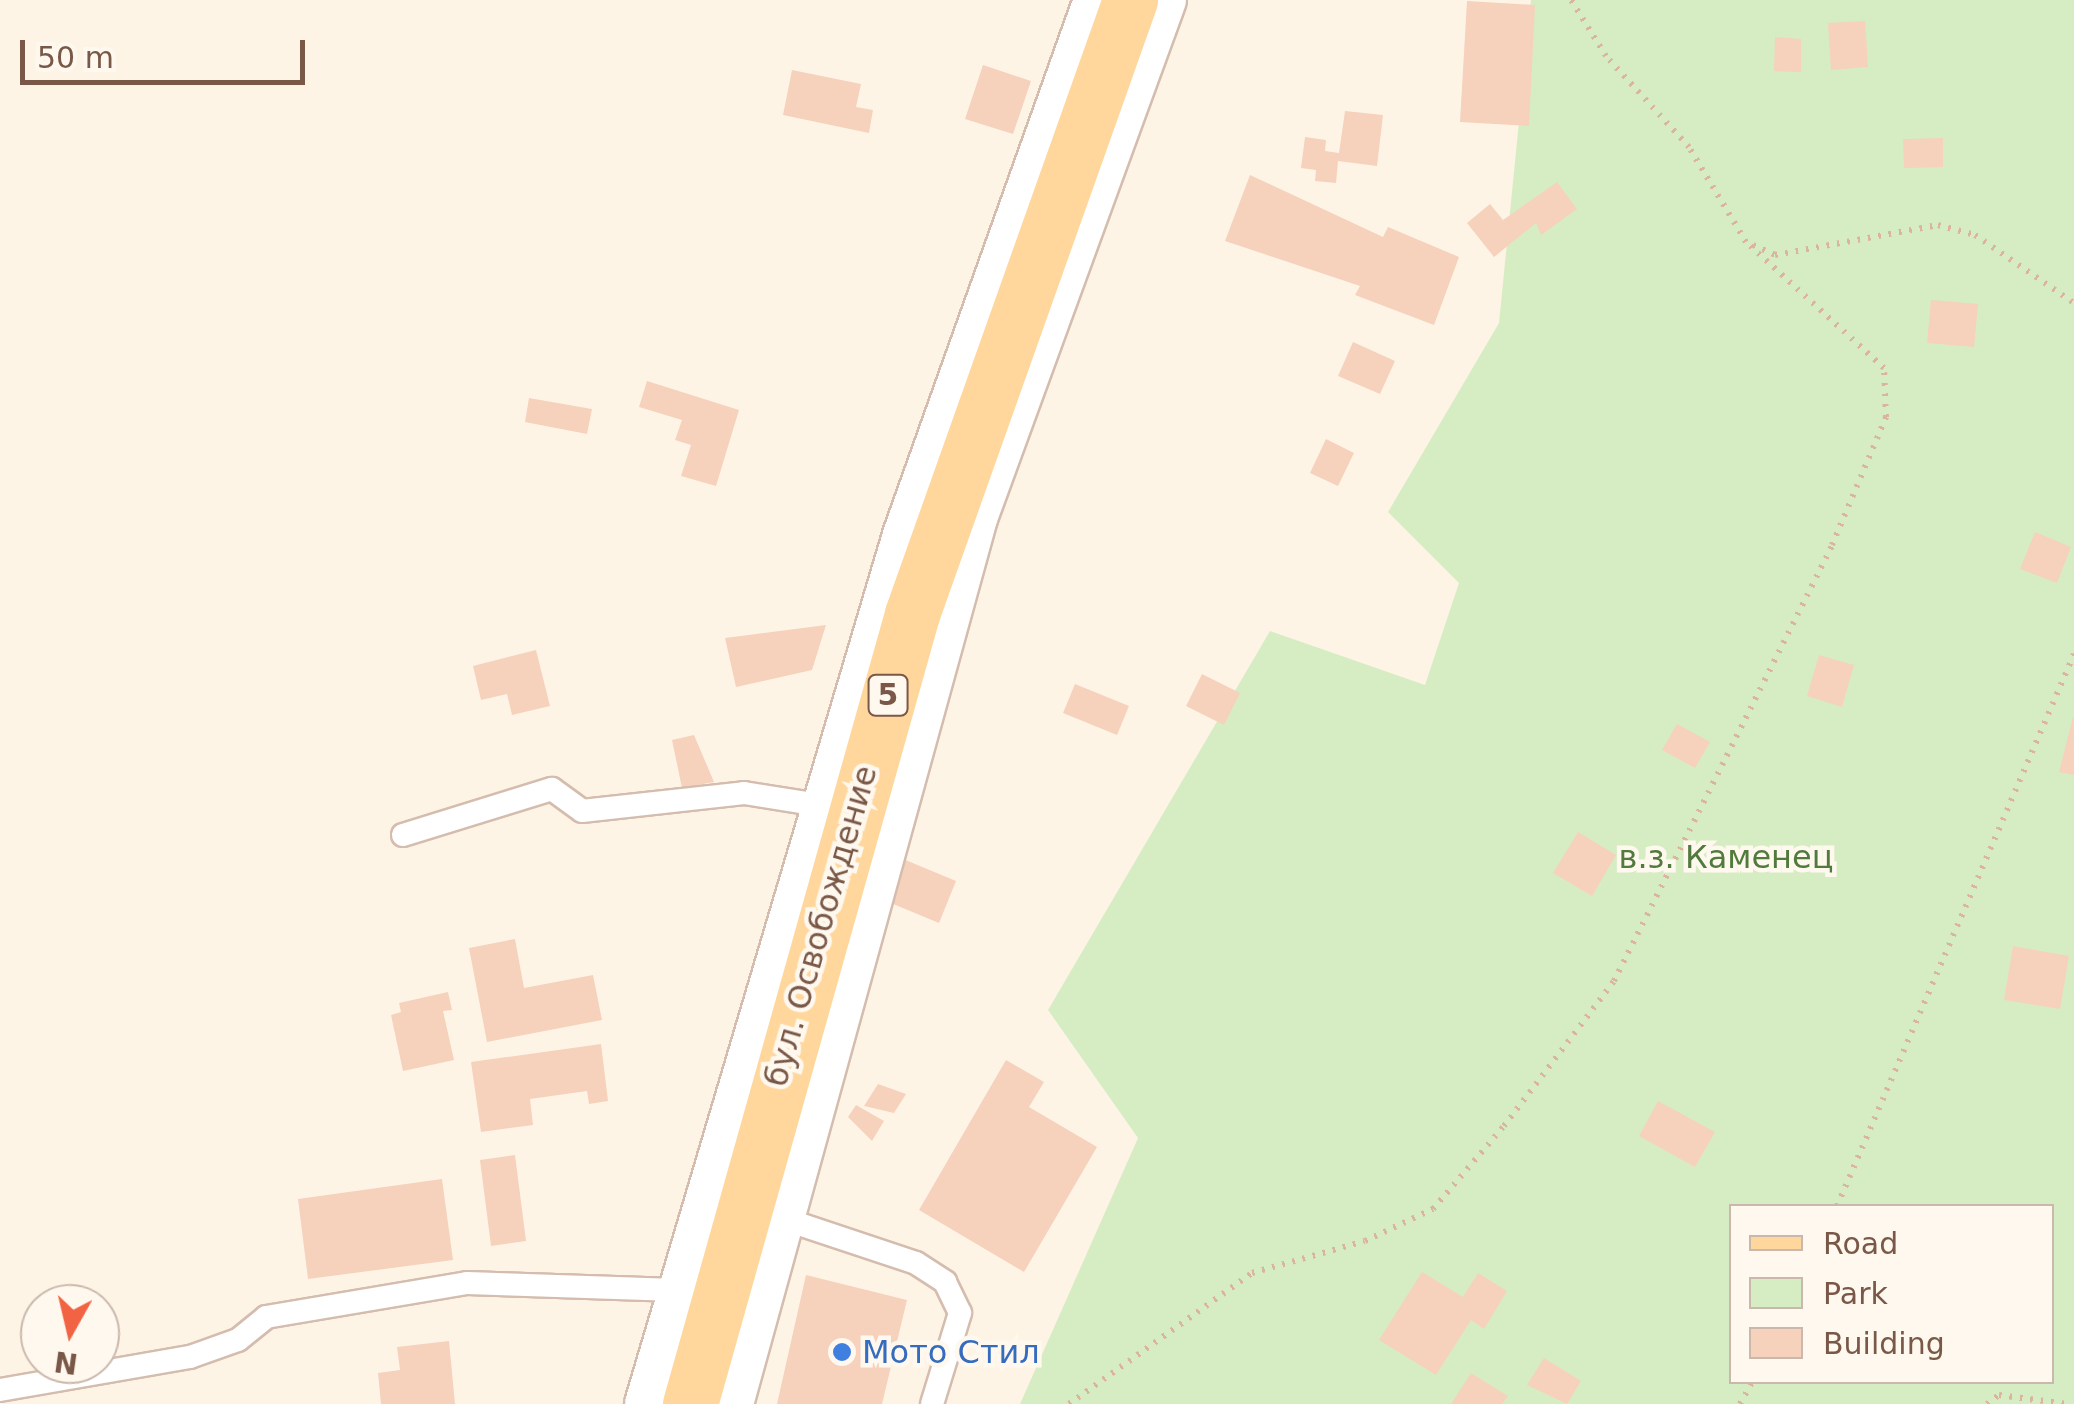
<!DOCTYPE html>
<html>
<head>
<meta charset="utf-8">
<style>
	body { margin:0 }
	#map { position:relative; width:2074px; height:1404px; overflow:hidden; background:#fef4e6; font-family:"DejaVu Sans",sans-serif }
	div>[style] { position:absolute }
	.green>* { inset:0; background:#d6edc3 }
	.building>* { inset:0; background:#f6d1bc }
	.path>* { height:6px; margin-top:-3px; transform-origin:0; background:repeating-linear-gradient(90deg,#dbb49e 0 2.5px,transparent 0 10.5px) }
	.roads { filter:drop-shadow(2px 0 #d4bdae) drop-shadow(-2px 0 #d4bdae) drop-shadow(0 2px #d4bdae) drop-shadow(0 -2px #d4bdae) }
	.service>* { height:22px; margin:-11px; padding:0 11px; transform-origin:11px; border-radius:11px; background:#fff }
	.minor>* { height:42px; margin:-21px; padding:0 21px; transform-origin:21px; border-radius:21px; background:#fff }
	.primary>* { height:55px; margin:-27.5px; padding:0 27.5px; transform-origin:27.5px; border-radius:27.5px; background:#ffd79c }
	.dots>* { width:28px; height:28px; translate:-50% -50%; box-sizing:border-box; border:5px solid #fff8ee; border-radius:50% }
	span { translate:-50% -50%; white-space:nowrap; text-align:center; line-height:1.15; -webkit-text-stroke:9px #fff8ee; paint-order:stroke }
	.shield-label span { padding:2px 8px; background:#fff8ee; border:2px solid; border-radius:8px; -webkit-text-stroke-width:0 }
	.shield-label { font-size:30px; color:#7a5848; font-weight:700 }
	.park-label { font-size:32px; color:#517b3c }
	.street-label { font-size:32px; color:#7a5848 }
	.shop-label { font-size:32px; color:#366cbe }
	.left { translate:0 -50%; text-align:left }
	.legend { position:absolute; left:1729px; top:1204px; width:325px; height:180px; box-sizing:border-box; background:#fff8ee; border:2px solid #cab8ac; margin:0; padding:12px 18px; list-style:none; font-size:30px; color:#7a5848 }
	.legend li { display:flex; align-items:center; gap:20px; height:50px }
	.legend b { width:50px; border:2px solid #cab8ac }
	.north { position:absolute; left:20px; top:1284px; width:100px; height:100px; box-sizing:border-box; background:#fff8ee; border:2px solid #cab8ac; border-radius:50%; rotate:188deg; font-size:28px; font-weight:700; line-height:40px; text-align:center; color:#7a5848 }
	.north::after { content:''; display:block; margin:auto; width:35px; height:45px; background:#f16342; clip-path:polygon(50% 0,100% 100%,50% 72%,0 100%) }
	.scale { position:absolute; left:20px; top:40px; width:285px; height:45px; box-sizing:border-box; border:5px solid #7a5848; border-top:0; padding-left:12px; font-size:30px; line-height:35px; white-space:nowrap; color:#7a5848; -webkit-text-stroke:8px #fff8ee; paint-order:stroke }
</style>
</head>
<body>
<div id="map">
	<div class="green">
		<div style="clip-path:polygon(evenodd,1531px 0,2074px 0,2074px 1404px,1020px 1404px,1138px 1138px,1048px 1010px,1270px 631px,1425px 685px,1459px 583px,1388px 512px,1499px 323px,1531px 0,1732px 1206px,2052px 1206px,2052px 1382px,1732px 1382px,1732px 1206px)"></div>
	</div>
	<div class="building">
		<div style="clip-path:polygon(1467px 1px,1535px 5px,1529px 126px,1460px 122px)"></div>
		<div style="clip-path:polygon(1865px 21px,1868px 67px,1831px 70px,1828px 23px)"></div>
		<div style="clip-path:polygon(1775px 37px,1801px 39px,1801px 72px,1774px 71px)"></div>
		<div style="clip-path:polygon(983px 65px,1031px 81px,1013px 134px,965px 119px)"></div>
		<div style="clip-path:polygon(792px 70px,861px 84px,856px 107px,873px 110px,869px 133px,783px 115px)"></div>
		<div style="clip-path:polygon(1345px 111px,1383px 115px,1377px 166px,1338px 161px,1336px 183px,1315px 181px,1316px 170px,1301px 168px,1305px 137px,1326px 140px,1325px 151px,1339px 153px)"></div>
		<div style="clip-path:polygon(1943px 138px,1943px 167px,1904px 168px,1903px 139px)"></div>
		<div style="clip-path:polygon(1250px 175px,1383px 237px,1388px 227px,1459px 257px,1434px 325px,1355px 295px,1360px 286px,1225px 241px)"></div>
		<div style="clip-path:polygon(1557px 182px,1577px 209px,1541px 235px,1536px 223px,1494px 257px,1467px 223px,1490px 204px,1503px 220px)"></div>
		<div style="clip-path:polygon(1931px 300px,1978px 304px,1974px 347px,1927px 343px)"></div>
		<div style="clip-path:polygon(1353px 342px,1395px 361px,1380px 394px,1338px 376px)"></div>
		<div style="clip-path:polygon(647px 381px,739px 410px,716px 486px,681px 476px,691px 445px,675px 440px,682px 420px,639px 407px)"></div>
		<div style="clip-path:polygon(529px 398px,592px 409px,587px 434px,525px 422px)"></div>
		<div style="clip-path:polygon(1326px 439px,1354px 453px,1338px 486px,1310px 473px)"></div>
		<div style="clip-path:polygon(2035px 532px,2071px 547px,2057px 583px,2020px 569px)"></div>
		<div style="clip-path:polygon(826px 625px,812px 670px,736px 687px,725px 638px)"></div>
		<div style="clip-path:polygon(536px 650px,550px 706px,512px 715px,507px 694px,481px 700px,473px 666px)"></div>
		<div style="clip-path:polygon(1819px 655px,1854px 665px,1842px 707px,1807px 696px)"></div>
		<div style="clip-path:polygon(1202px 674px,1240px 693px,1224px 725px,1186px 706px)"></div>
		<div style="clip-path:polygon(1075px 684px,1129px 706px,1117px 735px,1063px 713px)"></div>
		<div style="clip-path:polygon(2073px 717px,2074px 717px,2074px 775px,2059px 772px)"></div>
		<div style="clip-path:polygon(1677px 724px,1710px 742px,1695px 768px,1662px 750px)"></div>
		<div style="clip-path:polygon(694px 735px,714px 782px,682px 788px,672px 740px)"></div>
		<div style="clip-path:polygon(1578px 832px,1616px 855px,1592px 896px,1553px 873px)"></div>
		<div style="clip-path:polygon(903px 859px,956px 881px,939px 923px,886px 901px)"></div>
		<div style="clip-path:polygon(515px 939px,524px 988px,593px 975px,602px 1020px,487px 1042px,469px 948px)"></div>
		<div style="clip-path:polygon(2013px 946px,2069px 956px,2060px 1009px,2004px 1000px)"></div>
		<div style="clip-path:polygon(448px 992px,452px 1010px,443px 1011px,454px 1060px,403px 1071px,391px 1015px,401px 1012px,399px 1003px)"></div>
		<div style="clip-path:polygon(601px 1044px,608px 1101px,589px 1104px,587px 1091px,530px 1099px,533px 1125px,481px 1132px,471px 1062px)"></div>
		<div style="clip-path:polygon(1006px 1060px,1044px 1082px,1029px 1107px,1097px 1147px,1024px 1272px,919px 1210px)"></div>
		<div style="clip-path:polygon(878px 1084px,906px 1094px,894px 1113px,864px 1106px)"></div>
		<div style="clip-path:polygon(1658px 1101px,1715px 1132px,1695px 1167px,1639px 1136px)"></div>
		<div style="clip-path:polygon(856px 1105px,884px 1121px,872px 1141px,848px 1117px)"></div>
		<div style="clip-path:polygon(515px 1155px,526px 1241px,491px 1246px,480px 1160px)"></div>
		<div style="clip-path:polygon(442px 1179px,453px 1260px,308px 1279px,298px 1199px)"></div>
		<div style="clip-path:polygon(1422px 1272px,1463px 1297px,1478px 1273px,1507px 1291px,1484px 1329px,1471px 1320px,1436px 1375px,1379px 1340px)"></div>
		<div style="clip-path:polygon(806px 1275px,907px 1300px,882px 1404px,777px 1404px)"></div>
		<div style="clip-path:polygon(449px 1341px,455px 1404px,381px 1404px,378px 1373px,400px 1370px,397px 1347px)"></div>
		<div style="clip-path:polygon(1544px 1358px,1581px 1381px,1567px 1404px,1527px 1385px)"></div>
		<div style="clip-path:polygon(1471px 1373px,1508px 1396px,1502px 1404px,1451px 1404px)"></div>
	</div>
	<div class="path">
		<div style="left:1753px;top:245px;width:24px;rotate:24deg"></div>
		<div style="left:1775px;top:255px;width:166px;rotate:-10.4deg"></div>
		<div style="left:1938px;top:225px;width:38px;rotate:15deg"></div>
		<div style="left:1975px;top:235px;width:120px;rotate:34.5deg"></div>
		<div style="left:1837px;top:1206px;width:601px;rotate:-66.76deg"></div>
		<div style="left:1069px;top:1404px;width:225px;rotate:-35.6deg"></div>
		<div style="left:1252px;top:1273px;width:117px;rotate:-15.8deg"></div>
		<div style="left:1365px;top:1241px;width:75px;rotate:-25.2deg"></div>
		<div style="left:1433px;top:1209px;width:109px;rotate:-49.5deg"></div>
		<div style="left:1504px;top:1126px;width:182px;rotate:-52.8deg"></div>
		<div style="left:1614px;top:981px;width:487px;rotate:-63.4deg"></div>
		<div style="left:1832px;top:545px;width:139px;rotate:-67.1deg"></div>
		<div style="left:1886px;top:417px;width:49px;rotate:-92.3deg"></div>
		<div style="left:1884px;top:368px;width:187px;rotate:-137.6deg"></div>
		<div style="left:1746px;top:242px;width:111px;rotate:-121deg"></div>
		<div style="left:1689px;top:147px;width:123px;rotate:-132.4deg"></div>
		<div style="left:1606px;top:56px;width:66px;rotate:-122deg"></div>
		<div style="left:1740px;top:1404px;width:25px;rotate:-61deg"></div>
		<div style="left:1987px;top:1404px;width:15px;rotate:-37deg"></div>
		<div style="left:1999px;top:1395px;width:69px;rotate:7.5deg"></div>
	</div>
	<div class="roads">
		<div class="service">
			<div style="left:403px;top:835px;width:156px;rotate:-17.2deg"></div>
			<div style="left:552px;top:789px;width:37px;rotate:36deg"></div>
			<div style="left:582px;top:811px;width:163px;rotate:-6.3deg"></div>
			<div style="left:744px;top:793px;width:77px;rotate:9deg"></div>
			<div style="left:781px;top:1218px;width:142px;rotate:18.4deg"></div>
			<div style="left:916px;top:1263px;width:35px;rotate:33deg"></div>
			<div style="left:945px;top:1282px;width:34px;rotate:64deg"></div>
			<div style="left:960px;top:1313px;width:95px;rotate:107.1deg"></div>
			<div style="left:0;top:1390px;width:193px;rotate:-9.9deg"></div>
			<div style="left:190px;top:1357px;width:51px;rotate:-19.5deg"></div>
			<div style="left:238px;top:1340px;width:36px;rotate:-39deg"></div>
			<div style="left:266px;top:1317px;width:204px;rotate:-9.6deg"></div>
			<div style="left:467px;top:1283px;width:209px;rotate:1.9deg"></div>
		</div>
		<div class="minor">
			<div style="left:646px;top:1404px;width:906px;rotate:-73.46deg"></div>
			<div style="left:904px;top:535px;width:568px;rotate:-70.35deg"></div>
			<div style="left:732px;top:1404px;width:919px;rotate:-74.6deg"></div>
			<div style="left:976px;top:518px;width:551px;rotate:-69.95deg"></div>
		</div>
		<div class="primary">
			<div style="left:690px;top:1404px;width:821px;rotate:-74.3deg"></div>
			<div style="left:912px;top:614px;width:652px;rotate:-70.45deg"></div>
		</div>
	</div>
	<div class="dots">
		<div style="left:842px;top:1352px;background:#3f7fe0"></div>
	</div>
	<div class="shield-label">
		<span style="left:888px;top:695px">5</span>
	</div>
	<div class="park-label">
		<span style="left:1726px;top:857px">в.з. Каменец</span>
	</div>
	<div class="street-label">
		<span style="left:821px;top:926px;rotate:-74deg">бул. Освобождение</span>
	</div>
	<div class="shop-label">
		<span class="left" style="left:862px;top:1352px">Мото Стил</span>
	</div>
	<ul class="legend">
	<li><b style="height:12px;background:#ffd79c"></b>Road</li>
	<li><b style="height:28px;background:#d6edc3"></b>Park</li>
	<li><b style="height:28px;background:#f6d1bc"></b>Building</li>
	</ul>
	<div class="north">N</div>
	<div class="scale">50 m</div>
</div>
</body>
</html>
